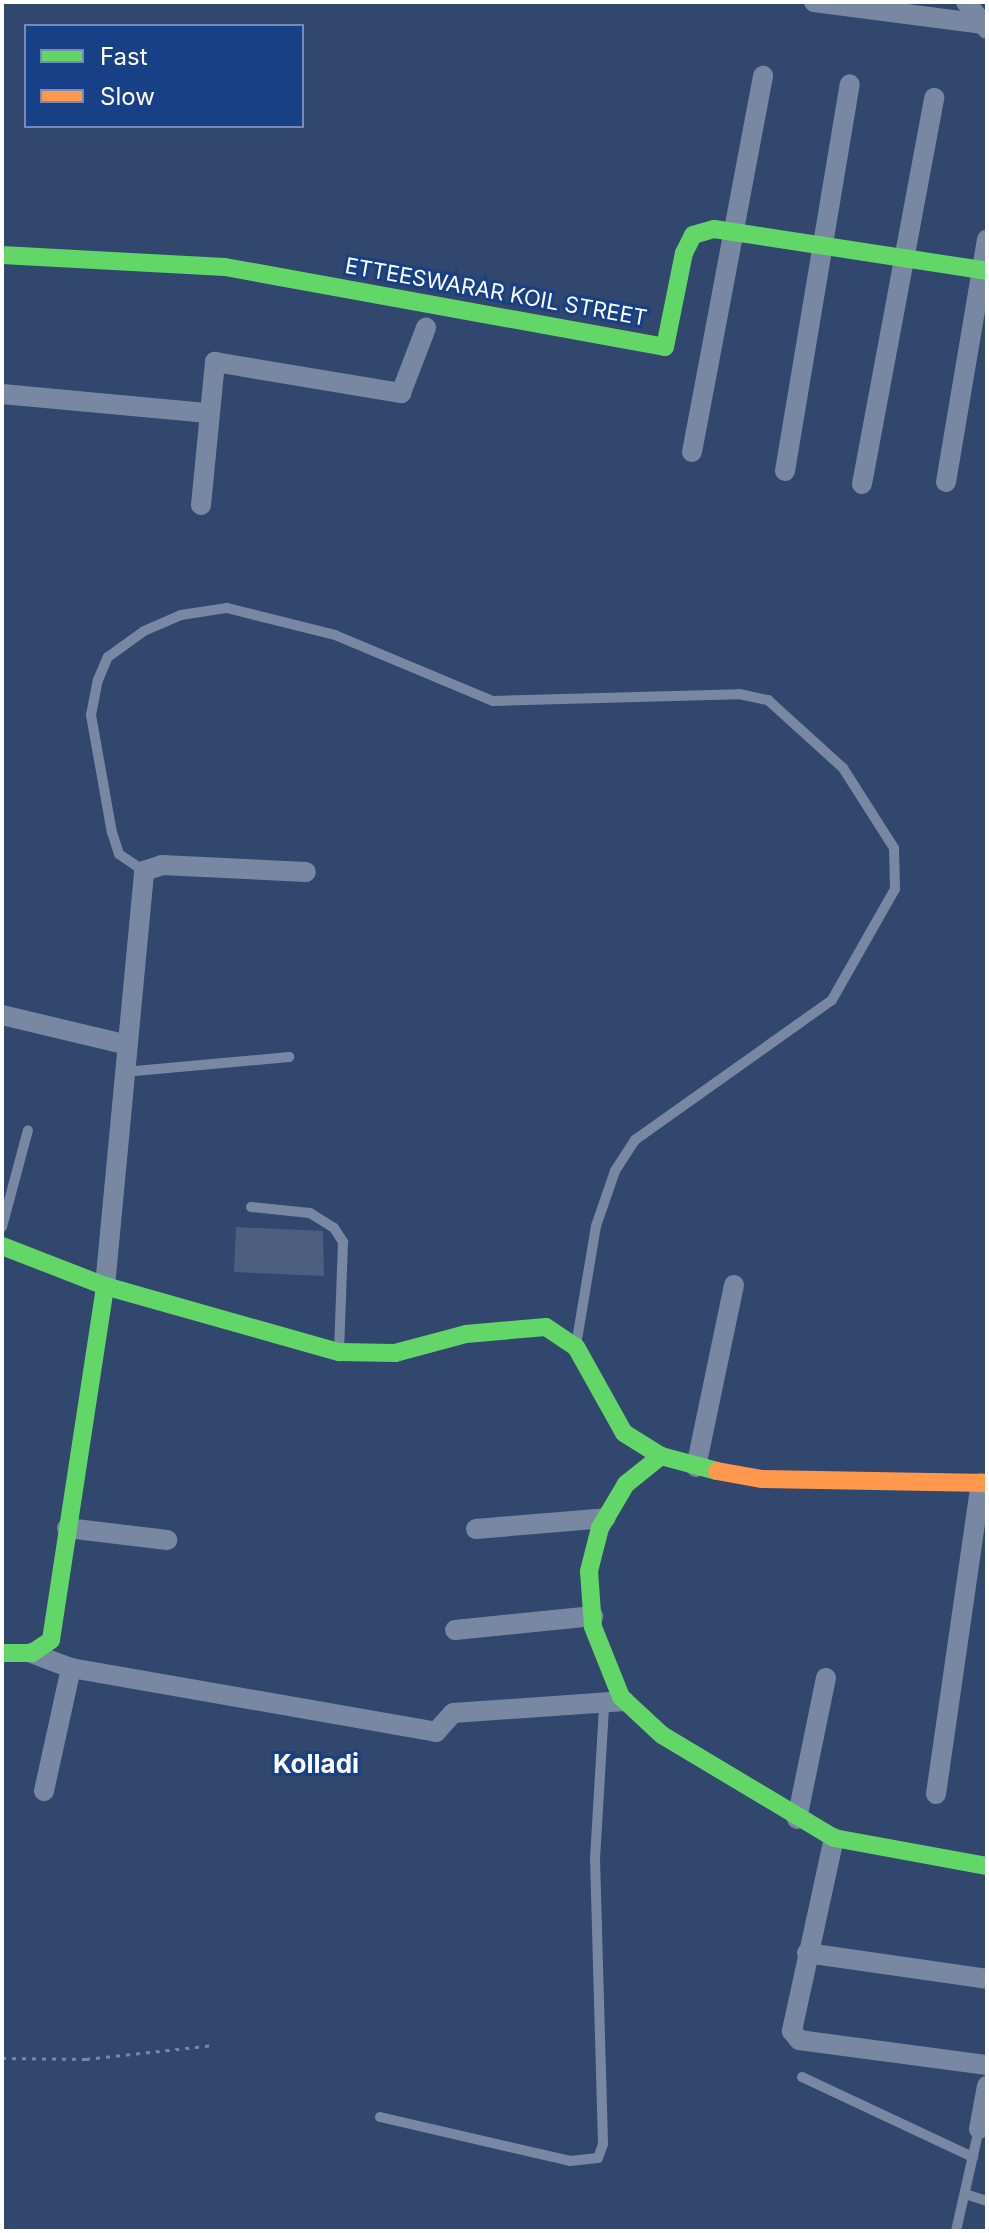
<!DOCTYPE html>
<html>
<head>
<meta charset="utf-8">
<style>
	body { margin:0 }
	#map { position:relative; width:989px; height:2233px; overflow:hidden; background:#31476d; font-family:Inter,sans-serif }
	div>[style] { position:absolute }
	.building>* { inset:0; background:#4d5f7e }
	.path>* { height:3px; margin-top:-1.5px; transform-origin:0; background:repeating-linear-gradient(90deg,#7888a3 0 4px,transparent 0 10px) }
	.lane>* { height:10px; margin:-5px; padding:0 5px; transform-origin:5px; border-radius:5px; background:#7888a3 }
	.street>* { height:20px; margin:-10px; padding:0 10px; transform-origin:10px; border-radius:10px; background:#7888a3 }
	.fast>* { height:18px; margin:-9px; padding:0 9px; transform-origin:9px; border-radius:9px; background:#63d668 }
	.slow>* { height:18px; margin:-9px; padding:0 9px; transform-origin:9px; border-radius:9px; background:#ff974d }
	span { translate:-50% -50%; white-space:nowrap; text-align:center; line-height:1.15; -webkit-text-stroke:6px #184086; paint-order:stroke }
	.street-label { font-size:22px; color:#fff }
	.quarter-label { font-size:26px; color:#fff; font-weight:700 }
	.frame { position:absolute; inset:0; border:4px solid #fff; pointer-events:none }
	.legend { position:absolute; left:24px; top:24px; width:280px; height:104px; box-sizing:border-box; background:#184086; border:2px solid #748cb6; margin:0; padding:10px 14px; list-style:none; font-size:24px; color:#fff }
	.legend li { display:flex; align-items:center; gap:16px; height:40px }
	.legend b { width:40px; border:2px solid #748cb6 }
</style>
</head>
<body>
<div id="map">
	<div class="building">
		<div style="clip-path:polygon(236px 1227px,323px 1231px,324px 1276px,234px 1272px)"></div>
	</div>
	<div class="path">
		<div style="left:2px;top:2058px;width:84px;rotate:0.7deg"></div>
		<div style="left:86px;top:2059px;width:129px;rotate:-6.2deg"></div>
	</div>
	<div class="lane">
		<div style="left:144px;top:871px;width:30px;rotate:-146deg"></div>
		<div style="left:119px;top:854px;width:22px;rotate:-108deg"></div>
		<div style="left:112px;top:833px;width:120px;rotate:-100.1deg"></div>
		<div style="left:91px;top:715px;width:36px;rotate:-79deg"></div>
		<div style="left:98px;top:680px;width:25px;rotate:-67deg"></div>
		<div style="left:108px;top:657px;width:44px;rotate:-35.8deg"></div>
		<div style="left:144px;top:631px;width:40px;rotate:-23.4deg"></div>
		<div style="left:181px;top:615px;width:47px;rotate:-8.7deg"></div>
		<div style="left:227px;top:608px;width:111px;rotate:14deg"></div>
		<div style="left:335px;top:635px;width:171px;rotate:22.7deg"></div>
		<div style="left:493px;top:701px;width:246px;rotate:-1.6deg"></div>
		<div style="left:739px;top:694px;width:30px;rotate:12deg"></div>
		<div style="left:768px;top:700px;width:101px;rotate:42.2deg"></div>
		<div style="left:843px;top:768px;width:95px;rotate:57.5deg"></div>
		<div style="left:894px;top:848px;width:41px;rotate:88.6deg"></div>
		<div style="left:895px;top:889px;width:128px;rotate:119.6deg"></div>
		<div style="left:832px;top:1000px;width:242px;rotate:144.6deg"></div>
		<div style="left:635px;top:1140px;width:37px;rotate:123deg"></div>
		<div style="left:615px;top:1171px;width:58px;rotate:109.1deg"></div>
		<div style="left:596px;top:1226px;width:121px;rotate:99.5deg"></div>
		<div style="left:124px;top:1072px;width:166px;rotate:-5.2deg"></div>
		<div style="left:251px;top:1207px;width:59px;rotate:5.8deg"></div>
		<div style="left:310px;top:1213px;width:28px;rotate:32deg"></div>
		<div style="left:334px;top:1228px;width:17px;rotate:57deg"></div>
		<div style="left:343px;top:1242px;width:108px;rotate:92.1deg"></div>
		<div style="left:2px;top:1227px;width:100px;rotate:-75deg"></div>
		<div style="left:802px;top:2077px;width:189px;rotate:25.1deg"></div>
		<div style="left:380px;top:2117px;width:195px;rotate:13deg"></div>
		<div style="left:570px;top:2161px;width:28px;rotate:-6deg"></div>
		<div style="left:598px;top:2158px;width:15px;rotate:-70deg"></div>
		<div style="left:603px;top:2144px;width:285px;rotate:-91.6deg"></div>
		<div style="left:595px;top:1859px;width:153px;rotate:-86.6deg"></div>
		<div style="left:965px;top:2194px;width:23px;rotate:18deg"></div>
		<div style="left:956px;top:2231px;width:105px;rotate:-77.3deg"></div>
	</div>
	<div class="street">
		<div style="left:814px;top:2px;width:171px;rotate:7.4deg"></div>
		<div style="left:966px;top:2px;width:34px;rotate:52deg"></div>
		<div style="left:2px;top:394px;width:207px;rotate:5.3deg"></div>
		<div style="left:692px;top:452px;width:383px;rotate:-79.3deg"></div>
		<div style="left:785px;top:471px;width:392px;rotate:-80.5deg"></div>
		<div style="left:946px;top:482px;width:246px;rotate:-80.4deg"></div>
		<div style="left:862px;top:484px;width:393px;rotate:-79.4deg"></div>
		<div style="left:201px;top:505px;width:144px;rotate:-84.4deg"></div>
		<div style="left:215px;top:362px;width:189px;rotate:9.5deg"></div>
		<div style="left:401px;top:393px;width:70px;rotate:-69deg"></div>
		<div style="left:2px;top:1015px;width:125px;rotate:13.4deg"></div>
		<div style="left:105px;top:1286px;width:417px;rotate:-84.6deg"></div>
		<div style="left:144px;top:871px;width:19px;rotate:-18deg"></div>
		<div style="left:162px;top:865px;width:144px;rotate:2.8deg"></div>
		<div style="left:696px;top:1467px;width:186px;rotate:-78.2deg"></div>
		<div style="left:67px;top:1528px;width:101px;rotate:6.8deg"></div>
		<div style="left:476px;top:1529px;width:130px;rotate:-4.8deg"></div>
		<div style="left:455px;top:1630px;width:139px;rotate:-5.8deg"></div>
		<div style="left:31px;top:1653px;width:43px;rotate:20.6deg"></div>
		<div style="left:71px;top:1668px;width:371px;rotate:9.9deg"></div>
		<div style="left:436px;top:1732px;width:25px;rotate:-48deg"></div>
		<div style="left:453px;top:1713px;width:172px;rotate:-4deg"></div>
		<div style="left:44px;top:1791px;width:126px;rotate:-77.6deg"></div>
		<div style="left:936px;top:1794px;width:314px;rotate:-81.8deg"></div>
		<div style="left:797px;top:1819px;width:144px;rotate:-78.4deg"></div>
		<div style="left:834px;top:1838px;width:198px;rotate:102.3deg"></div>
		<div style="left:792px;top:2031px;width:11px;rotate:52deg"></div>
		<div style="left:799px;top:2040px;width:190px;rotate:7.6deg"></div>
		<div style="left:807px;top:1953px;width:182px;rotate:8.2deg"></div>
		<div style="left:979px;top:2129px;width:44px;rotate:-79.5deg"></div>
	</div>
	<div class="fast">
		<div style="left:2px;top:255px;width:223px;rotate:3.1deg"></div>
		<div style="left:225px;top:267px;width:447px;rotate:10.3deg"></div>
		<div style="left:665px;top:347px;width:96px;rotate:-78.6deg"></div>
		<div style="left:684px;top:253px;width:20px;rotate:-63deg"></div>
		<div style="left:693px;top:235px;width:22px;rotate:-16deg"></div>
		<div style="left:714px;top:229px;width:276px;rotate:8.7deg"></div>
		<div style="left:2px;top:1246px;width:110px;rotate:21.2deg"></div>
		<div style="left:105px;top:1286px;width:243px;rotate:15.8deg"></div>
		<div style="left:339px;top:1352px;width:56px;rotate:1deg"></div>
		<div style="left:395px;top:1353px;width:73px;rotate:-15deg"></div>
		<div style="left:466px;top:1334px;width:80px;rotate:-5deg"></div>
		<div style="left:546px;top:1327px;width:36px;rotate:34deg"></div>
		<div style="left:576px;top:1347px;width:98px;rotate:60.8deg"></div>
		<div style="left:624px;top:1433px;width:44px;rotate:31.9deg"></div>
		<div style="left:661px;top:1456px;width:58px;rotate:15deg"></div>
		<div style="left:661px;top:1456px;width:45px;rotate:141.3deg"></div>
		<div style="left:626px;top:1484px;width:51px;rotate:120.6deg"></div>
		<div style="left:600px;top:1528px;width:44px;rotate:104.3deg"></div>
		<div style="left:589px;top:1571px;width:56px;rotate:85.9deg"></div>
		<div style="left:593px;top:1627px;width:75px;rotate:68.2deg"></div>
		<div style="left:621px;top:1697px;width:56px;rotate:42.8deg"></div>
		<div style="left:662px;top:1735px;width:200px;rotate:30.9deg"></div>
		<div style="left:834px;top:1838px;width:156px;rotate:10.4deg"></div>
		<div style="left:2px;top:1653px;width:30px"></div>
		<div style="left:32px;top:1653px;width:23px;rotate:-34deg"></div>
		<div style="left:51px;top:1640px;width:358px;rotate:-81.3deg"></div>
	</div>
	<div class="slow">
		<div style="left:717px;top:1471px;width:46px;rotate:10.1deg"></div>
		<div style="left:762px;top:1479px;width:225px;rotate:1deg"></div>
	</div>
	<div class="street-label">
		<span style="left:496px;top:292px;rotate:10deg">ETTEESWARAR KOIL STREET</span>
	</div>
	<div class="quarter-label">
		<span style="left:316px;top:1764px">Kolladi</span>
	</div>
	<div class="frame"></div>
	<ul class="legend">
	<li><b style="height:10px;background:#63d668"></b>Fast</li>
	<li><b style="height:10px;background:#ff974d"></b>Slow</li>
	</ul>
</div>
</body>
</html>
